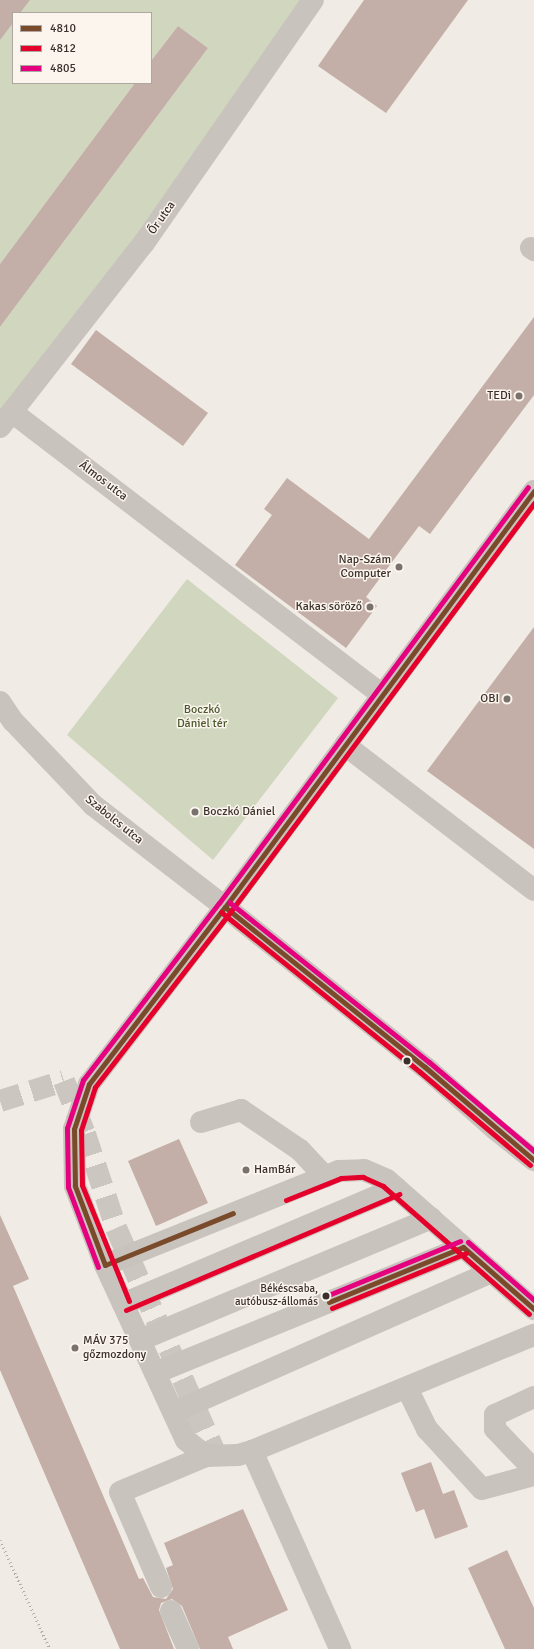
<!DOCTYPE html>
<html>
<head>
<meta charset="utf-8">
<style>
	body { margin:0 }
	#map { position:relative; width:534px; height:1649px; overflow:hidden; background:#f0ebe5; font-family:Signika,sans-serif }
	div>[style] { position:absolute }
	.green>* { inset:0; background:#d1d6bf }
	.building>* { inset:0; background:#c3afa7 }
	.minor-tunnel>* { height:22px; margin-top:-11px; transform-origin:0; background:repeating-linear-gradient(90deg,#ccc6c0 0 22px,transparent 0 33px) }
	.minor>* { height:22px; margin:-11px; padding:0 11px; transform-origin:11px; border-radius:11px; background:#c9c3be }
	.rail>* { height:3px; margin-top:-1.5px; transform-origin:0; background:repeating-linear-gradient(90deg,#b1aca8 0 1px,transparent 0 4px) }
	.bus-1>* { height:5px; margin:-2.5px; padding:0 2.5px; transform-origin:2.5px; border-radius:2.5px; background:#7a4b2a }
	.bus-2>* { height:5px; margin:-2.5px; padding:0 2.5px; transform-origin:2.5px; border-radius:2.5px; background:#e4002b }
	.bus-3>* { height:5px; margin:-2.5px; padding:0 2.5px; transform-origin:2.5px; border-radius:2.5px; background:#e5007d }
	.dots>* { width:11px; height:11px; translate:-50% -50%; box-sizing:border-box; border:2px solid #fbf5ee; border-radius:50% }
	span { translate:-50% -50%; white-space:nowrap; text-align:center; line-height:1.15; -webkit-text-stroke:3px #fbf5ee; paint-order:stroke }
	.bus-label { font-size:11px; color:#3b302b }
	.right { translate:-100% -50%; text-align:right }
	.street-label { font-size:12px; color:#3b302b }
	.poi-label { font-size:12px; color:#3b302b }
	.left { translate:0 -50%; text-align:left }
	.park-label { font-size:12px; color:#4a5a2e }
	.legend { position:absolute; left:12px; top:12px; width:140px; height:72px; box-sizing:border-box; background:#fbf5ee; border:1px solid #aea6a0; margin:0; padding:5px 7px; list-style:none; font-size:12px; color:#3b302b }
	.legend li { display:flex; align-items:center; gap:8px; height:20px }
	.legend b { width:20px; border:1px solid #aea6a0 }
</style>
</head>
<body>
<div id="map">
	<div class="green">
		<div style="clip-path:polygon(0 0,310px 0,0 422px,0 327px,208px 48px,178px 26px,151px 61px,151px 13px,13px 13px,13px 83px,135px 83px,0 264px)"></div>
		<div style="clip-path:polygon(187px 579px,338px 698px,213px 860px,67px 735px)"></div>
	</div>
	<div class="building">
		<div style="clip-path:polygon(0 0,30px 0,20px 13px,13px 13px,13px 23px,0 40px)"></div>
		<div style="clip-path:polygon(364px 0,468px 0,386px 113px,318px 66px)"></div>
		<div style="clip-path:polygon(178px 26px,208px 48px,0 327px,0 264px,135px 83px,151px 83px,151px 61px)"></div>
		<div style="clip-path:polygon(534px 317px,534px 395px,430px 534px,419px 526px,395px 558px,366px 597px,377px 606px,346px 648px,235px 565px,272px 515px,264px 509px,287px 478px,369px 539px)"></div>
		<div style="clip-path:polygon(96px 330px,208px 413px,183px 446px,71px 364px)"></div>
		<div style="clip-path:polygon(534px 627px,534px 849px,427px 771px)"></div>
		<div style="clip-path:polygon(179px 1139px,208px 1203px,156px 1226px,128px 1161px)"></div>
		<div style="clip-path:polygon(0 1215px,29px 1279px,13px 1286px,139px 1579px,143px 1578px,153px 1597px,166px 1599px,173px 1589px,166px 1568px,173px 1565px,164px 1543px,243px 1509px,288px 1610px,228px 1637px,233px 1649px,200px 1649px,182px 1606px,172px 1599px,161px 1603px,159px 1610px,174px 1649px,120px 1649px,0 1370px)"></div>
		<div style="clip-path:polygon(431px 1462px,443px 1494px,454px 1490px,468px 1527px,435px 1539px,424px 1509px,416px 1512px,401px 1473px)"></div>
		<div style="clip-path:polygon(507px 1550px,534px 1608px,534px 1649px,505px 1649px,468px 1568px)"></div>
	</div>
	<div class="minor-tunnel">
		<div style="left:0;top:1101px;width:67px;rotate:-17.4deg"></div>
		<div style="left:64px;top:1081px;width:57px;rotate:68.4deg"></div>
		<div style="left:85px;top:1134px;width:99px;rotate:71.7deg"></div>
		<div style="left:116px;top:1228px;width:253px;rotate:66.2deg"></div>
	</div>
	<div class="minor">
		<div style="left:531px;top:248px;width:4px;rotate:34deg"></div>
		<div style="left:12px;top:412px;width:466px;rotate:37.4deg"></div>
		<div style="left:0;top:427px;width:234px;rotate:-52deg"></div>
		<div style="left:144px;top:243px;width:296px;rotate:-55.2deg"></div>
		<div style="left:534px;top:491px;width:518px;rotate:126.6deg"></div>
		<div style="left:225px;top:907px;width:223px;rotate:127.5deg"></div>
		<div style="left:89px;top:1084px;width:47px;rotate:108.4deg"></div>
		<div style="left:74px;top:1129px;width:57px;rotate:89deg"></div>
		<div style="left:75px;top:1186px;width:85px;rotate:69.2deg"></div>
		<div style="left:105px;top:1265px;width:193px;rotate:65.2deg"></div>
		<div style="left:186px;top:1440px;width:26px;rotate:39deg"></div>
		<div style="left:206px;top:1456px;width:32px;rotate:-2deg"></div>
		<div style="left:238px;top:1455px;width:15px;rotate:-16deg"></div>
		<div style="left:252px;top:1451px;width:305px;rotate:-22.4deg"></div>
		<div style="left:0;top:702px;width:23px;rotate:56deg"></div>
		<div style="left:13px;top:721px;width:116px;rotate:46.4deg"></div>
		<div style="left:93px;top:805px;width:167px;rotate:37.7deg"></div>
		<div style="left:225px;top:907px;width:256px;rotate:38.7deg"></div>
		<div style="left:425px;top:1067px;width:94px;rotate:41.5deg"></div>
		<div style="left:495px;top:1129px;width:50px;rotate:38.5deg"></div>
		<div style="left:345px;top:745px;width:238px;rotate:37.5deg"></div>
		<div style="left:201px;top:1122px;width:42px;rotate:-16.7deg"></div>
		<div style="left:241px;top:1110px;width:71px;rotate:34.1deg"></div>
		<div style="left:300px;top:1150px;width:37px;rotate:47deg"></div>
		<div style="left:105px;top:1265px;width:252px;rotate:-21.9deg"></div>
		<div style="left:339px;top:1171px;width:25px;rotate:-2deg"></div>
		<div style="left:364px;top:1170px;width:25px;rotate:23deg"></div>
		<div style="left:387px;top:1180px;width:196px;rotate:41.3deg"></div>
		<div style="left:123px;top:1304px;width:297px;rotate:-23deg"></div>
		<div style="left:140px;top:1340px;width:316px;rotate:-22.7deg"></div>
		<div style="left:155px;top:1373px;width:333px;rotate:-22.2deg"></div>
		<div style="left:407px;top:1388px;width:46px;rotate:64deg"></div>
		<div style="left:427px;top:1429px;width:81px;rotate:47.5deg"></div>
		<div style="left:482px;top:1489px;width:54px;rotate:-15.1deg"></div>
		<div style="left:534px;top:1397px;width:43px;rotate:155.2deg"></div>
		<div style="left:495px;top:1415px;width:14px;rotate:90deg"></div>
		<div style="left:495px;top:1429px;width:57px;rotate:46.4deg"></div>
		<div style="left:174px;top:1412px;width:347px;rotate:-23.8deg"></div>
		<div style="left:252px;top:1451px;width:217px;rotate:66deg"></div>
		<div style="left:161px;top:1587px;width:103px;rotate:-113.3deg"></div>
		<div style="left:120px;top:1492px;width:93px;rotate:-22.7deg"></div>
		<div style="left:171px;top:1611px;width:42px;rotate:65.9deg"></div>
	</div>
	<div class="rail">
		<div style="left:0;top:1540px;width:120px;rotate:65.4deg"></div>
	</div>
	<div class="bus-1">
		<div style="left:225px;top:907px;width:256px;rotate:38.7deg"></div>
		<div style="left:425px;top:1067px;width:143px;rotate:40.5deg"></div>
		<div style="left:463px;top:1247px;width:94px;rotate:41.1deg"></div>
		<div style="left:105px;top:1265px;width:85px;rotate:-110.8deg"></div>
		<div style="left:75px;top:1186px;width:57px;rotate:-91deg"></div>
		<div style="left:74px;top:1129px;width:47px;rotate:-71.6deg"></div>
		<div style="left:89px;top:1084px;width:223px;rotate:-52.5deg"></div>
		<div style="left:225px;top:907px;width:518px;rotate:-53.4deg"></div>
		<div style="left:105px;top:1265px;width:138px;rotate:-22.1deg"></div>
		<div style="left:329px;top:1302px;width:145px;rotate:-22.3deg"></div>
	</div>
	<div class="bus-2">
		<div style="left:221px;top:912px;width:255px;rotate:38.8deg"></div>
		<div style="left:420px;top:1072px;width:144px;rotate:40.2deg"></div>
		<div style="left:286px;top:1200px;width:59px;rotate:-21.8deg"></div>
		<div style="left:341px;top:1178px;width:22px;rotate:-3deg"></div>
		<div style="left:363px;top:1177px;width:22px;rotate:24deg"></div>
		<div style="left:383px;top:1186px;width:194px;rotate:41.2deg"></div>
		<div style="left:129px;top:1301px;width:125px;rotate:-112.1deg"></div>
		<div style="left:82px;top:1185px;width:55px;rotate:-91deg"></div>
		<div style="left:81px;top:1130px;width:45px;rotate:-72deg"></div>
		<div style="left:95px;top:1087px;width:222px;rotate:-52.3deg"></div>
		<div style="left:231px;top:911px;width:508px;rotate:-53.4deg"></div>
		<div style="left:332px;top:1308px;width:145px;rotate:-22.3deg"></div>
		<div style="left:126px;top:1310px;width:297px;rotate:-23deg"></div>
	</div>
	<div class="bus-3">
		<div style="left:229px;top:902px;width:256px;rotate:38.7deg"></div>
		<div style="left:429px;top:1062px;width:138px;rotate:40.3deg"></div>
		<div style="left:468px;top:1242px;width:88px;rotate:41.3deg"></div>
		<div style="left:98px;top:1267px;width:85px;rotate:-110.6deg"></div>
		<div style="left:68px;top:1187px;width:59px;rotate:-91deg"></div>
		<div style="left:67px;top:1128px;width:51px;rotate:-71.6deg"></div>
		<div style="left:83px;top:1080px;width:223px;rotate:-52.5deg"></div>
		<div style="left:219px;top:903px;width:518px;rotate:-53.4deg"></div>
		<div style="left:326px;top:1296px;width:145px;rotate:-22.3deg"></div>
	</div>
	<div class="dots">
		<div style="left:519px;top:396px;background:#7a716c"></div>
		<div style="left:399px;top:567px;background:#7a716c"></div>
		<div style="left:370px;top:607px;background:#7a716c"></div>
		<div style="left:507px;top:699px;background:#7a716c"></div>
		<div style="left:195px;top:812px;background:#7a716c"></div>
		<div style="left:407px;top:1061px;background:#3b302b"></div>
		<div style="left:246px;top:1170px;background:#7a716c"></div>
		<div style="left:326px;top:1296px;background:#3b302b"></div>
		<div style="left:75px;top:1348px;background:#7a716c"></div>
	</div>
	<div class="bus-label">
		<span class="right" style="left:318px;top:1296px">Békéscsaba,<br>autóbusz-állomás</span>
	</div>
	<div class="street-label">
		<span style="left:162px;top:218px;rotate:-55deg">Őr utca</span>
		<span style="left:103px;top:481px;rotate:37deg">Álmos utca</span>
		<span style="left:114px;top:820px;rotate:39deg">Szabolcs utca</span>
	</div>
	<div class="poi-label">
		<span class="right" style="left:511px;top:396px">TEDi</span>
		<span class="right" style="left:391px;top:567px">Nap-Szám<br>Computer</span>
		<span class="right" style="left:362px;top:607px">Kakas söröző</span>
		<span class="right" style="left:499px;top:699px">OBI</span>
		<span class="left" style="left:203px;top:812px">Boczkó Dániel</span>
		<span class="left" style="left:254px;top:1170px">HamBár</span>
		<span class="left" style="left:83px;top:1348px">MÁV 375<br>gőzmozdony</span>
	</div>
	<div class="park-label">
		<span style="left:202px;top:717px">Boczkó<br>Dániel tér</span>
	</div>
	<ul class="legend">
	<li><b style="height:5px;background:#7a4b2a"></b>4810</li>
	<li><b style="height:5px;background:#e4002b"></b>4812</li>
	<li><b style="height:5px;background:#e5007d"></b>4805</li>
	</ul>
</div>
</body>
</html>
